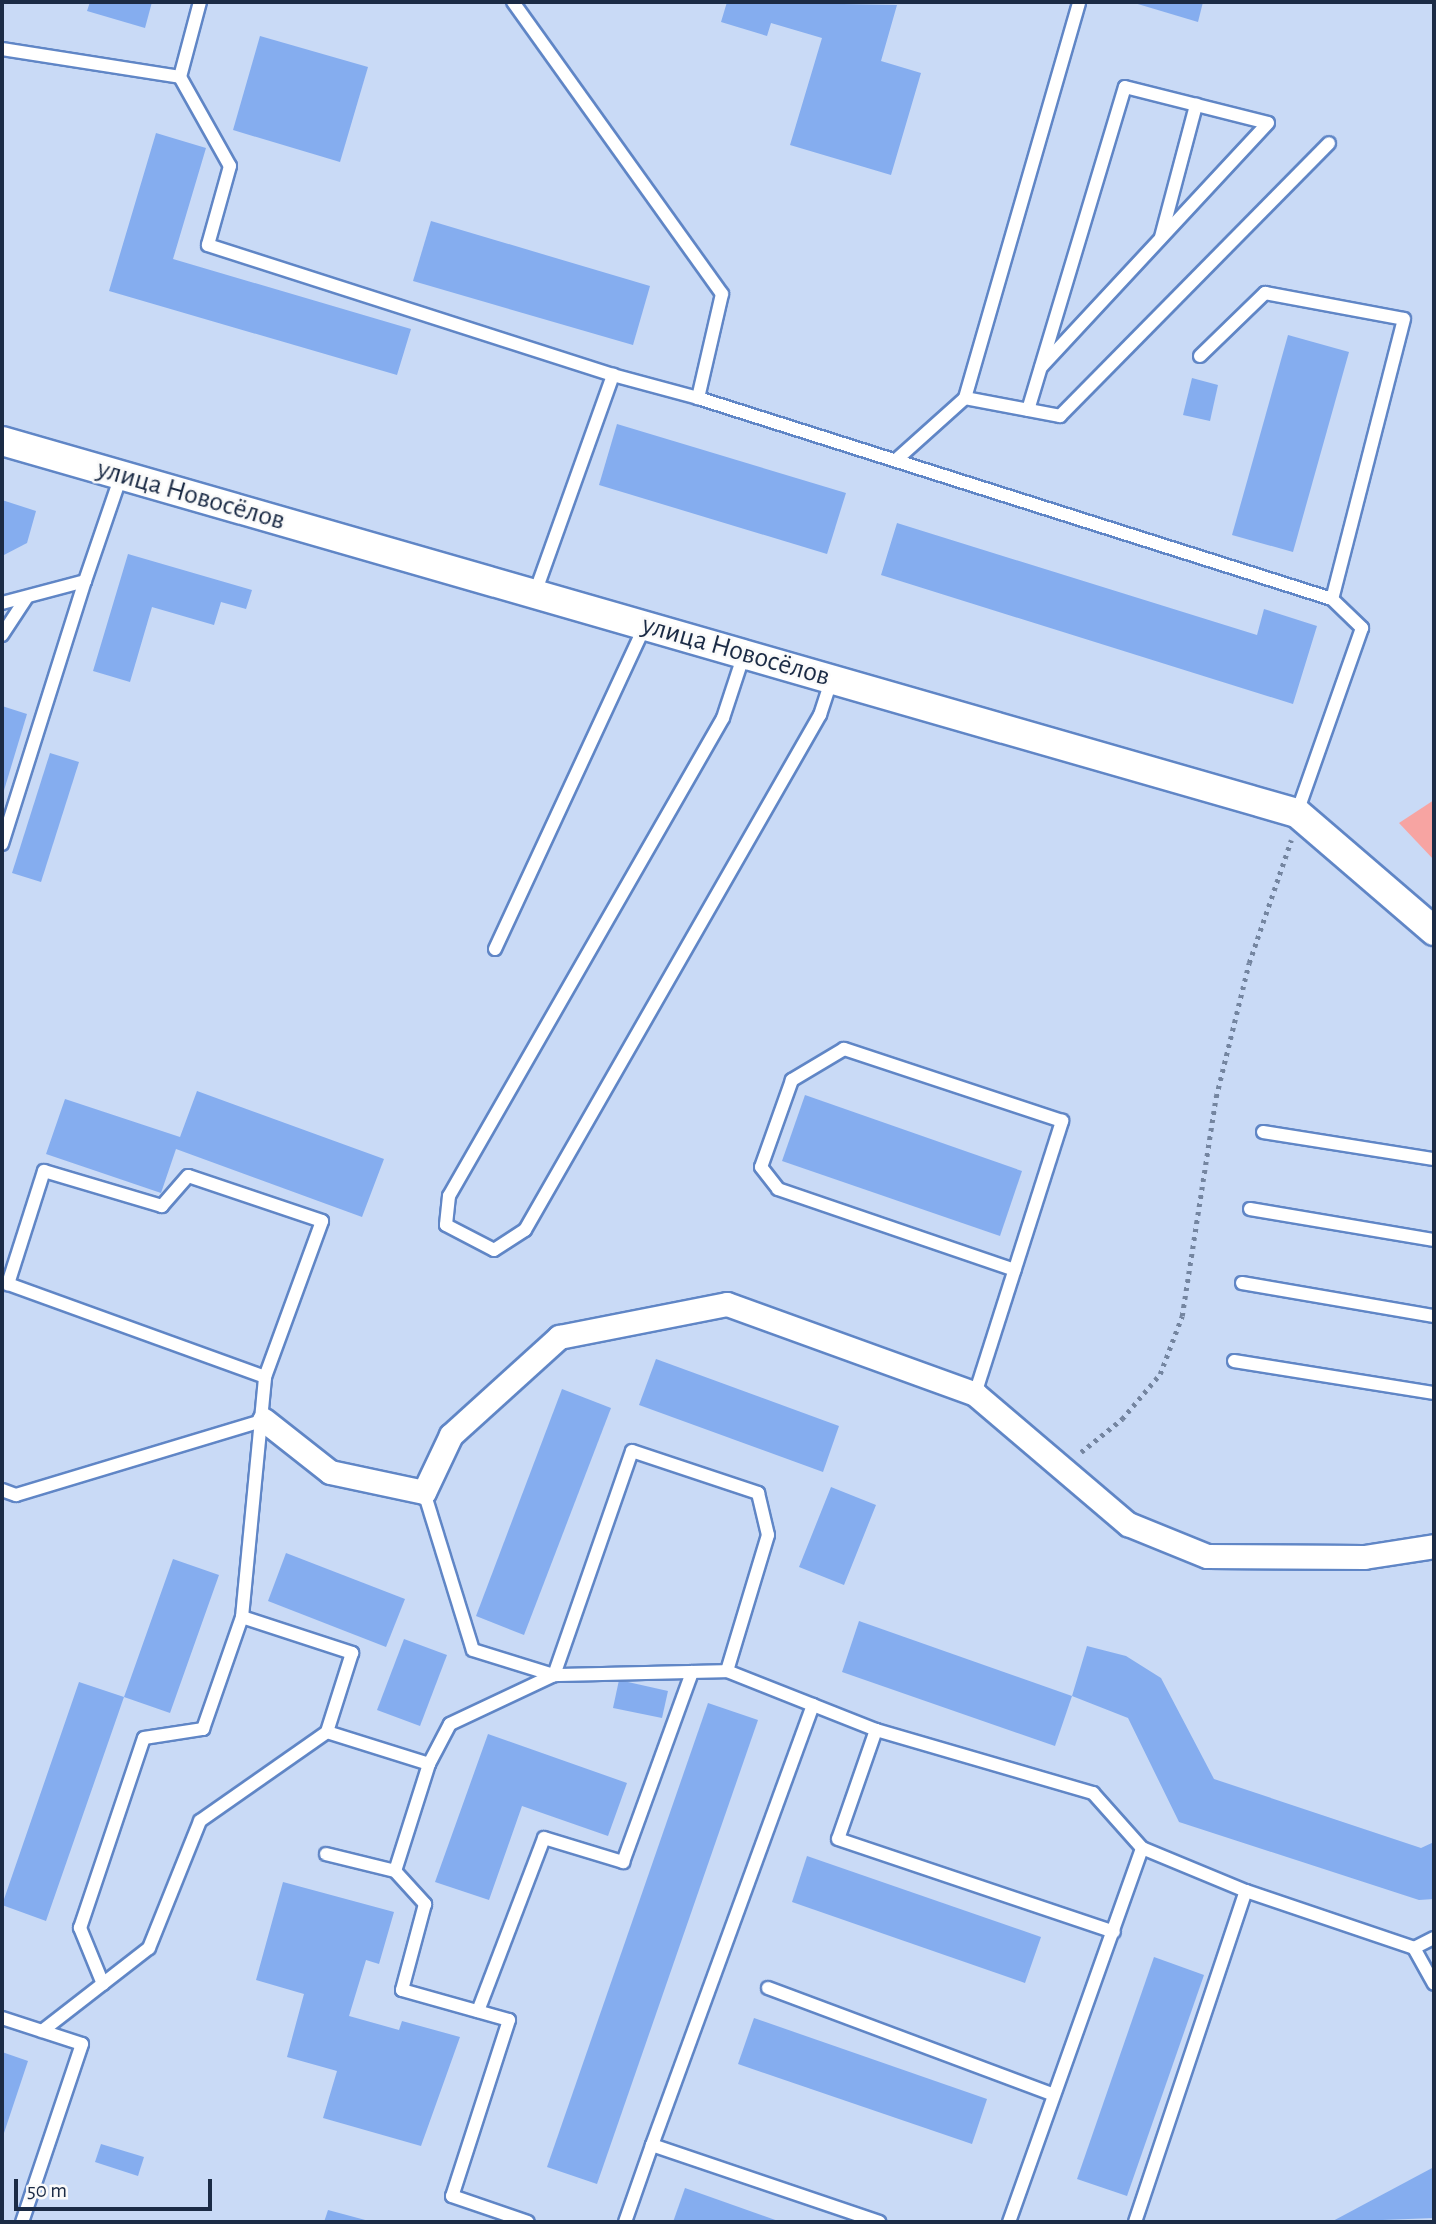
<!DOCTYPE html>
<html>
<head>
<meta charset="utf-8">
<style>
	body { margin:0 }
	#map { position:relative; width:1436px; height:2224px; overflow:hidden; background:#c9daf6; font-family:"Alegreya Sans",sans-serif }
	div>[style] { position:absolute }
	.green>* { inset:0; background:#f7a4a2 }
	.building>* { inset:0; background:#85adef }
	.path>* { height:4.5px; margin-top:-2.25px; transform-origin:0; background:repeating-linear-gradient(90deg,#7485a0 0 3.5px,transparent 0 8.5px) }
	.roads { filter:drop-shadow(2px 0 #6086c6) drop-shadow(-2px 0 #6086c6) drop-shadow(0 2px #6086c6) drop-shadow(0 -2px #6086c6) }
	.service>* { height:12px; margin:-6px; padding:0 6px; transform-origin:6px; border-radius:6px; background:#fff }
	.minor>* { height:23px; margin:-11.5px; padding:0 11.5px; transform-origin:11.5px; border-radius:11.5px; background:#fff }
	.tertiary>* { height:28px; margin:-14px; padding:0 14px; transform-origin:14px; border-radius:14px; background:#fff }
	span { translate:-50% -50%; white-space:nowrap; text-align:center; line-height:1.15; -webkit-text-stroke:5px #fafafa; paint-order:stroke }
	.street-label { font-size:28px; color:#1b2b45 }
	.frame { position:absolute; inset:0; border:4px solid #1b2b45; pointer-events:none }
	.scale { position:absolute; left:14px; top:2179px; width:198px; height:32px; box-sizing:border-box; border:4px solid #1b2b45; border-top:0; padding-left:9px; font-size:21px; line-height:24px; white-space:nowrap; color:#1b2b45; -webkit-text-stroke:5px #fafafa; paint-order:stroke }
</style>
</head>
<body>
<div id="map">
	<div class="green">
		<div style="clip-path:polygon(1434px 800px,1434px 860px,1399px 823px)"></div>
	</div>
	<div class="building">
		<div style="clip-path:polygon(90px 2px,152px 2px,145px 28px,87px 11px)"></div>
		<div style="clip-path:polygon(727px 2px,897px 5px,881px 61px,921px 73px,891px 175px,790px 145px,822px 38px,771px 23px,767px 36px,721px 22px)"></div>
		<div style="clip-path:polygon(1131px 2px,1203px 2px,1198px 22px)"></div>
		<div style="clip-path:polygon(260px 36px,368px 67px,340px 162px,233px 130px)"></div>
		<div style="clip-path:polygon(156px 133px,206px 148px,173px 259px,411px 329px,397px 375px,109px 291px)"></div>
		<div style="clip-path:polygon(431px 221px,650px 286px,633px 345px,413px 281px)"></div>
		<div style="clip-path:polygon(1288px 335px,1349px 352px,1293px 552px,1232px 535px)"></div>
		<div style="clip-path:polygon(1192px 378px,1218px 385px,1210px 421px,1183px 415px)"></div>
		<div style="clip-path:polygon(617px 424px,846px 493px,827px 554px,599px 485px)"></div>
		<div style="clip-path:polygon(2px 500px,36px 511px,27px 543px,2px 556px)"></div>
		<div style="clip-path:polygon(897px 523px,1257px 635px,1264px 609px,1317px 626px,1293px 704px,881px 575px)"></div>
		<div style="clip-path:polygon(128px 554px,252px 590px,246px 609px,221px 602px,214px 625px,152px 607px,130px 682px,93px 671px)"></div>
		<div style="clip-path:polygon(2px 706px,27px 714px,2px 797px)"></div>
		<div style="clip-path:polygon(50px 753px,79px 762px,41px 882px,12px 873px)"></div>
		<div style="clip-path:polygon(197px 1091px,384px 1159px,362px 1217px,176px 1149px,161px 1193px,46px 1154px,65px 1099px,180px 1137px)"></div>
		<div style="clip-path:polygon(805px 1095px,1022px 1171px,1000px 1236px,782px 1161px)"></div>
		<div style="clip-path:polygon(656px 1359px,839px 1426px,823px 1472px,639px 1405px)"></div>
		<div style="clip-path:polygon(562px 1389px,611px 1408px,524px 1635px,476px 1616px)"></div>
		<div style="clip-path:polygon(831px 1487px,876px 1505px,844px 1585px,799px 1567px)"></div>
		<div style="clip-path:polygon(286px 1553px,405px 1599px,386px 1647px,268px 1601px)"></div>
		<div style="clip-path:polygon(173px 1559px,219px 1575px,170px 1713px,124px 1697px,46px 1921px,2px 1905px,79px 1682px,124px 1697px)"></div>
		<div style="clip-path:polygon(859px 1621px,1072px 1696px,1055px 1746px,842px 1672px)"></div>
		<div style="clip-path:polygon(404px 1639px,447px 1655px,420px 1726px,377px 1710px)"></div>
		<div style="clip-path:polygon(1087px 1646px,1126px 1656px,1161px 1678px,1214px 1779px,1421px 1848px,1434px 1842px,1434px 1899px,1419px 1900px,1179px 1822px,1128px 1718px,1072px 1696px)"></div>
		<div style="clip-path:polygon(619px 1680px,668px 1691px,662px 1718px,613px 1708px)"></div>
		<div style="clip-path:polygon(708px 1703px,758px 1720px,597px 2184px,547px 2167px)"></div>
		<div style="clip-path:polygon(488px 1734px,627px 1783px,608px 1836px,522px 1806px,489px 1900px,435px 1882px)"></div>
		<div style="clip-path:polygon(807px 1856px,1041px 1937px,1025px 1983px,792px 1902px)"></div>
		<div style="clip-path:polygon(283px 1882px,394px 1912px,379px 1964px,366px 1960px,349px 2016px,399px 2030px,402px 2021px,460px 2037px,421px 2146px,323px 2118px,337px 2071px,287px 2057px,304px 1994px,256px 1980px)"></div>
		<div style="clip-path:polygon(1154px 1957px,1204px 1975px,1127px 2196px,1077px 2179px)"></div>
		<div style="clip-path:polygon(754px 2018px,987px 2099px,972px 2144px,738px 2064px)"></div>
		<div style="clip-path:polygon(2px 2052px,28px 2061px,2px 2139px)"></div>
		<div style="clip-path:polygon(101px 2144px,144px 2157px,138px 2176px,95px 2162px)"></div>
		<div style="clip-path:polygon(1434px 2167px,1434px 2218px,1331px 2222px)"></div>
		<div style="clip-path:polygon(685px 2188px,781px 2222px,673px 2222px)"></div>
		<div style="clip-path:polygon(328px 2210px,369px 2221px,368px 2222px,324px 2222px)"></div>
	</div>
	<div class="path">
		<div style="left:1081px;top:1452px;width:53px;rotate:-38.8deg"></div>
		<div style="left:1122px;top:1419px;width:59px;rotate:-49.8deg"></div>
		<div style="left:1160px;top:1374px;width:62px;rotate:-69.2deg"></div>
		<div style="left:1182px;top:1316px;width:222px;rotate:-81.2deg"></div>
		<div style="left:1216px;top:1097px;width:138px;rotate:-76.2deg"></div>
		<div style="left:1249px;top:963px;width:130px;rotate:-71.1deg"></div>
	</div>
	<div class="roads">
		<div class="service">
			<div style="left:513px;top:2px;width:359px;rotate:54.4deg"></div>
			<div style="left:722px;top:294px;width:107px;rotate:103deg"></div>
			<div style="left:698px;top:398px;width:665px;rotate:17.59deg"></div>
			<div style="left:1332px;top:599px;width:42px;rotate:44deg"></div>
			<div style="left:1362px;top:628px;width:196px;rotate:109.4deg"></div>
			<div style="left:2px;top:49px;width:180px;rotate:8.9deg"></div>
			<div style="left:180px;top:77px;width:78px;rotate:-75.1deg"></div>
			<div style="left:180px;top:77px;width:102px;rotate:60.7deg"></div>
			<div style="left:230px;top:166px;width:82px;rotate:105.6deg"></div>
			<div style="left:208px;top:245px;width:425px;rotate:17.8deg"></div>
			<div style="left:1161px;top:237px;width:137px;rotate:-75.1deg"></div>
			<div style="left:1200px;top:356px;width:91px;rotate:-44.1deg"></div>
			<div style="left:1265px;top:293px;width:141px;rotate:10.6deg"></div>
			<div style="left:1404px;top:319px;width:289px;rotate:104.4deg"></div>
			<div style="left:965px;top:398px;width:412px;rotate:-73.9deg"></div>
			<div style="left:1028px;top:410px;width:337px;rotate:-73.3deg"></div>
			<div style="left:1125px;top:87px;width:147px;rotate:14.1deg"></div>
			<div style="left:1268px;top:123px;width:333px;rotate:132.9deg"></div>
			<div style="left:896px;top:460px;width:93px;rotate:-41.9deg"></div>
			<div style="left:965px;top:398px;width:97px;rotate:10.7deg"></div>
			<div style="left:1060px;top:416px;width:383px;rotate:-45.4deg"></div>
			<div style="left:535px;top:593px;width:232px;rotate:-70.3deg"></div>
			<div style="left:613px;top:375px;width:88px;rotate:15.1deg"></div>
			<div style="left:2px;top:603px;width:86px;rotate:-14.8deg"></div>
			<div style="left:85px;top:581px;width:111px;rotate:-71.1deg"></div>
			<div style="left:2px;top:635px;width:45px;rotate:-56.7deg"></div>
			<div style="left:744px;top:654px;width:67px;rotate:108.2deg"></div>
			<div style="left:723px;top:718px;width:551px;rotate:119.82deg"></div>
			<div style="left:449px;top:1196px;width:29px;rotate:96deg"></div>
			<div style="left:446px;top:1225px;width:54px;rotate:27.5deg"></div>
			<div style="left:494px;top:1250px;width:37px;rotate:-33deg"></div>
			<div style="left:525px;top:1230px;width:594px;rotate:-60.2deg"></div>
			<div style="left:820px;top:715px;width:38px;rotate:-72deg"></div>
			<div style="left:2px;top:844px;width:276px;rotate:-72.5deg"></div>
			<div style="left:495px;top:949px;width:356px;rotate:-65.1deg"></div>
			<div style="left:1263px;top:1132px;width:173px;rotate:9deg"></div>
			<div style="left:1250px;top:1209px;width:187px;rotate:9.6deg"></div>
			<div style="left:1242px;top:1283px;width:195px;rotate:9.8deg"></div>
			<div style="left:1234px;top:1361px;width:203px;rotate:9.1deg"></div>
			<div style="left:975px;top:1394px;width:287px;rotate:-72.3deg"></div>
			<div style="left:1062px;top:1121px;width:230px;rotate:-161.7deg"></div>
			<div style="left:844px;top:1049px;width:61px;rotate:149.2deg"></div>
			<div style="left:792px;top:1080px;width:92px;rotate:109.6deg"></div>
			<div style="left:761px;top:1167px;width:28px;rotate:52deg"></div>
			<div style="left:778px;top:1189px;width:250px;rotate:18.9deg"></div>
			<div style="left:2px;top:1490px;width:15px;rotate:20deg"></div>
			<div style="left:16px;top:1495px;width:259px;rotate:-16.8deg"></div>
			<div style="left:424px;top:1492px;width:165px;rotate:72.8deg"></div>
			<div style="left:473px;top:1650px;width:85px;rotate:17.2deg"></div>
			<div style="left:554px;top:1675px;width:237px;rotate:-70.8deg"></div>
			<div style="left:632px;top:1451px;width:133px;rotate:18.4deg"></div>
			<div style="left:758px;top:1493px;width:43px;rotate:76.6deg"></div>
			<div style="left:768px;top:1535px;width:142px;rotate:106.8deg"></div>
			<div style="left:727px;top:1671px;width:92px;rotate:21.6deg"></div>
			<div style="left:813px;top:1705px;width:469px;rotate:110.1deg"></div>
			<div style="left:652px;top:2145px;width:240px;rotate:18.7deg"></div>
			<div style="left:242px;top:1617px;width:241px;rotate:-84.5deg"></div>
			<div style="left:265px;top:1377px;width:166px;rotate:-69.9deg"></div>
			<div style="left:322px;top:1221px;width:141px;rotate:-161.4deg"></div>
			<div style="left:188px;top:1176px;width:40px;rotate:131deg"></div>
			<div style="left:162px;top:1206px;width:123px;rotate:-163.5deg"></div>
			<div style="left:44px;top:1171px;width:119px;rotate:107.7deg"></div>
			<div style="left:8px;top:1284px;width:273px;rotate:19.9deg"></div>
			<div style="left:813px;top:1705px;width:68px;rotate:21.6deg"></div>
			<div style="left:876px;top:1730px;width:115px;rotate:109.2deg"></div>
			<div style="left:838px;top:1839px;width:291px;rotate:18.6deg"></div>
			<div style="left:876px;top:1730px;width:226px;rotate:16.2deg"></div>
			<div style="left:1093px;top:1793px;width:74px;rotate:48.3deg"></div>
			<div style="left:1142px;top:1848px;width:113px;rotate:22.5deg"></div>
			<div style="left:1246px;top:1891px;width:177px;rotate:18.7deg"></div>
			<div style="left:1414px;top:1948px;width:22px;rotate:-27deg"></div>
			<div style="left:429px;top:1764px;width:112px;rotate:107.6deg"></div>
			<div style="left:395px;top:1871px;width:45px;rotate:47.7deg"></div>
			<div style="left:425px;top:1904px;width:89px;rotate:105deg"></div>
			<div style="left:402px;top:1990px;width:111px;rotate:15.7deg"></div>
			<div style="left:509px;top:2020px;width:185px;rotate:107.9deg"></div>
			<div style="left:452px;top:2196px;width:80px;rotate:18.9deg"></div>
			<div style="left:326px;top:1854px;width:71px;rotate:13.8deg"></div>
			<div style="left:1414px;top:1948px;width:41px;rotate:60.9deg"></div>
			<div style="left:103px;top:1984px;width:61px;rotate:-112.3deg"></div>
			<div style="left:80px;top:1928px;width:200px;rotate:-71.4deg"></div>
			<div style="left:144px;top:1738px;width:60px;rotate:-8.7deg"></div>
			<div style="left:203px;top:1729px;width:119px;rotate:-70.8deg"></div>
			<div style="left:242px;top:1617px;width:116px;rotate:18.1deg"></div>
			<div style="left:352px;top:1653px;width:83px;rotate:107.6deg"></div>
			<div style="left:327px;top:1732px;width:107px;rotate:17.4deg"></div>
			<div style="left:429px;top:1764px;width:45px;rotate:-62.3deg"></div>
			<div style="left:450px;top:1724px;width:115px;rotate:-25.2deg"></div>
			<div style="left:554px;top:1675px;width:173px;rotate:-1.3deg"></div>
			<div style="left:768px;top:1988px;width:305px;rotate:20.5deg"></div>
			<div style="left:478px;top:2011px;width:185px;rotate:-69.1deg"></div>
			<div style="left:544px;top:1838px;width:83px;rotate:16.9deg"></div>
			<div style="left:623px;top:1862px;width:202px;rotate:-70deg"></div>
			<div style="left:2px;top:2018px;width:84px;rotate:18deg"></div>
			<div style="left:82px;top:2044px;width:188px;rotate:108.6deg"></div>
			<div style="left:42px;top:2031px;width:135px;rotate:-37.8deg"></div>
			<div style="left:149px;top:1948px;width:137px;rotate:-68.1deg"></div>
			<div style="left:200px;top:1821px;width:155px;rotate:-35deg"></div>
			<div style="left:625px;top:2222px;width:82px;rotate:-70.7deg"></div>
			<div style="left:1009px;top:2222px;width:397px;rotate:-70.4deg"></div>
			<div style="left:1135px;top:2222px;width:349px;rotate:-71.5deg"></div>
		</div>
		<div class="minor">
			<div style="left:264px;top:1420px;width:84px;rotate:38.2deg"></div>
			<div style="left:330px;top:1472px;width:96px;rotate:12deg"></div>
			<div style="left:424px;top:1492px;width:63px;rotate:-64.7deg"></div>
			<div style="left:451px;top:1435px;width:146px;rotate:-42.2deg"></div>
			<div style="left:559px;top:1337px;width:171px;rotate:-11.1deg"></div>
			<div style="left:727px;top:1304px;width:264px;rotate:19.9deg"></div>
			<div style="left:975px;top:1394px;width:201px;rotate:40.4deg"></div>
			<div style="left:1128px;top:1524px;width:85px;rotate:22.1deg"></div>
			<div style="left:1207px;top:1556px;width:157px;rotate:0.4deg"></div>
			<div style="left:1364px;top:1557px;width:71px;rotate:-8.9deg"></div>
		</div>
		<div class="tertiary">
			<div style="left:2px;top:441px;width:1347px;rotate:16.03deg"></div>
			<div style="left:1297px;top:813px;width:181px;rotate:40.7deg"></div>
		</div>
	</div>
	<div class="street-label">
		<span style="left:191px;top:495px;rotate:16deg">улица Новосёлов</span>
		<span style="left:736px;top:651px;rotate:16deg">улица Новосёлов</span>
	</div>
	<div class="frame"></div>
	<div class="scale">50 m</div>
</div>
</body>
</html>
